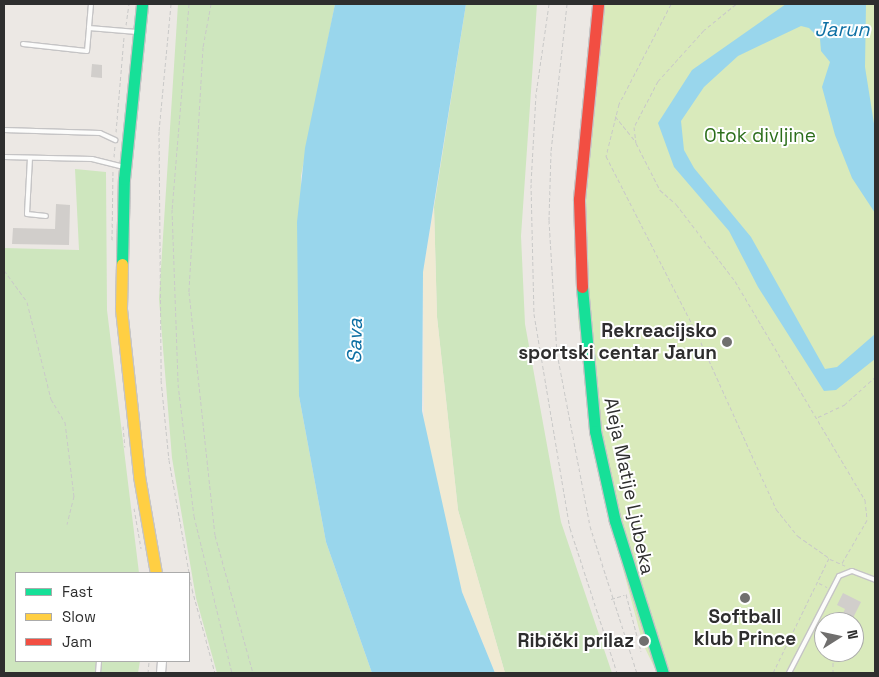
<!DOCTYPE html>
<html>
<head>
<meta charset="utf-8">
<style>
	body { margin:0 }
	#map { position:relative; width:879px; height:677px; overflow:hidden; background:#ece8e4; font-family:"Space Grotesk",sans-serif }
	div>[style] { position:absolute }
	.green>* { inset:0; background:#cee6be }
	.sand>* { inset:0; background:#f0ead3 }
	.pitch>* { inset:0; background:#d9eabb }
	.water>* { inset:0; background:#99d6ec }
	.building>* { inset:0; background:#d1cecb }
	.path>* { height:1px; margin-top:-0.5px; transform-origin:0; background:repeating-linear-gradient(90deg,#c9c9c8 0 4px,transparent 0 6.5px) }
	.roads { filter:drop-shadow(1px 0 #c5c4c5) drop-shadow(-1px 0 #c5c4c5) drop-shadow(0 1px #c5c4c5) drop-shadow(0 -1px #c5c4c5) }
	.lane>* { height:4px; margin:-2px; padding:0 2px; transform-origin:2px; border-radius:2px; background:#fcfcfb }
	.street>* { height:8px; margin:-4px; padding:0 4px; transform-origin:4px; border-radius:4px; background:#fcfcfb }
	.fast>* { height:11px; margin:-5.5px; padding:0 5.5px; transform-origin:5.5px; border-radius:5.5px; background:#16e098 }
	.slow>* { height:11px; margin:-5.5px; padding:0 5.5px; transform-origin:5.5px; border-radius:5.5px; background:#ffcf43 }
	.jam>* { height:11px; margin:-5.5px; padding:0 5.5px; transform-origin:5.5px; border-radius:5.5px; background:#f24e42 }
	.dots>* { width:14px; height:14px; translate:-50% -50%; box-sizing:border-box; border:2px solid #fff; border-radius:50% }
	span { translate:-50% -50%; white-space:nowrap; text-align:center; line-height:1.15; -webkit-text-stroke:4px #fff; paint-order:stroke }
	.park-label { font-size:19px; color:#2c6e1b }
	.poi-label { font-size:19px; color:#2e2e2e; font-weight:700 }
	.right { translate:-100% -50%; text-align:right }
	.street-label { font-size:19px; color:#2e2e2e }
	.water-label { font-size:20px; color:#0d6fa3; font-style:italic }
	.frame { position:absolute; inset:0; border:5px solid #2e2e2e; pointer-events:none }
	.legend { position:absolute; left:15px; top:572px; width:175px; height:90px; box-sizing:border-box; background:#fff; border:1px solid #ababab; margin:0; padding:6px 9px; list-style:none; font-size:15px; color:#2e2e2e }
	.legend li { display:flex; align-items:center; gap:10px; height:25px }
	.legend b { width:25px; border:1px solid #ababab }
	.north { position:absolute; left:814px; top:612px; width:50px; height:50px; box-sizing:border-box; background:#fff; border:1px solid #ababab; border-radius:50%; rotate:80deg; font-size:14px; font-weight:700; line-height:20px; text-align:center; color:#2e2e2e }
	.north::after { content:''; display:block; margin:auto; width:18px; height:22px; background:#706f6e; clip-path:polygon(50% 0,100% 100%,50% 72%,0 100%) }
</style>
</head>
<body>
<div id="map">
	<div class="green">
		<div style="clip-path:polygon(178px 4px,335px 4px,301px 176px,299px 396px,326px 542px,372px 673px,217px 673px,196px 598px,172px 458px,159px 299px)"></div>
		<div style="clip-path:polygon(466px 4px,537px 4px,521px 236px,525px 324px,561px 522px,612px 673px,505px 673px,458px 510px,437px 317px,434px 207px)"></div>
		<div style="clip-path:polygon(75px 169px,106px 172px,107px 310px,139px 573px,16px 573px,16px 661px,140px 661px,138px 673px,4px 673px,4px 248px,79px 250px)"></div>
	</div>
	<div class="sand">
		<div style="clip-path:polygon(434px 207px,437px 317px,458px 510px,505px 673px,495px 673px,462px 592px,424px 431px,423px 272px)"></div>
	</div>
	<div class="pitch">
		<div style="clip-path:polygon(evenodd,593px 4px,875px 4px,875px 673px,657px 673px,643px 644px,604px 498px,578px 319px,576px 169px,593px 4px,824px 622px,854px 622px,854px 652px,824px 652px,824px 622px)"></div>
	</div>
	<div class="water">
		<div style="clip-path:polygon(335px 4px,466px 4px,423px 272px,422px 411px,462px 592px,495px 673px,372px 673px,326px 542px,299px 396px,297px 222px,305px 148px)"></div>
		<div style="clip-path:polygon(786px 4px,866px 4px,865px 67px,875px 130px,875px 213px,852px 178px,835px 135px,822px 87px,830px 62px,821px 51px,820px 39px,809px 28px,801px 26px,738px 56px,704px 87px,681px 121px,684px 150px,694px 168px,751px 237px,825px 369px,837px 367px,875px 334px,875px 359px,836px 390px,824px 391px,758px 287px,729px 231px,674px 167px,658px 123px,692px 70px)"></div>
	</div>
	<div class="building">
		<div style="clip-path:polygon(92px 64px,102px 65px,102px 78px,91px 77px)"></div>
		<div style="clip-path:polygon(56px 204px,70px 205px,69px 245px,12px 244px,13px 228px,55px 229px)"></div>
		<div style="clip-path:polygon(843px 593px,861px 602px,851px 622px,840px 620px,845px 609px,837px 605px)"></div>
	</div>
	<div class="path">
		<div style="left:171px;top:4px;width:128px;rotate:95.4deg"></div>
		<div style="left:159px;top:131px;width:249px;rotate:89.5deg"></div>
		<div style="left:161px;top:380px;width:80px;rotate:84.3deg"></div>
		<div style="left:169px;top:460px;width:131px;rotate:79.9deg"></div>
		<div style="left:192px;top:589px;width:87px;rotate:74.7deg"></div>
		<div style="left:189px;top:4px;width:206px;rotate:94.7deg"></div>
		<div style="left:172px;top:209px;width:175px;rotate:88deg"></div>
		<div style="left:178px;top:384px;width:133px;rotate:83.1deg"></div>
		<div style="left:194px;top:516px;width:162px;rotate:76.4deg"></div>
		<div style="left:211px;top:4px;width:44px;rotate:100.5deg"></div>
		<div style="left:203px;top:47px;width:245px;rotate:93.3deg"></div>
		<div style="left:189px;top:292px;width:244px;rotate:83.9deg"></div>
		<div style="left:215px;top:535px;width:143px;rotate:74.6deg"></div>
		<div style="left:549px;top:4px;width:91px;rotate:98.2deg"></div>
		<div style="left:536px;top:94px;width:90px;rotate:93.2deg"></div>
		<div style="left:531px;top:184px;width:130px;rotate:88.7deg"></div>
		<div style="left:534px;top:314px;width:217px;rotate:80.5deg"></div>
		<div style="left:570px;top:528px;width:152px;rotate:72deg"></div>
		<div style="left:567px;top:4px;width:149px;rotate:96.2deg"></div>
		<div style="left:551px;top:152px;width:68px;rotate:91.7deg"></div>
		<div style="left:549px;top:220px;width:133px;rotate:86.6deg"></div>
		<div style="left:557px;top:353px;width:176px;rotate:79.2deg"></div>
		<div style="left:590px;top:526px;width:154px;rotate:72.3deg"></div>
		<div style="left:671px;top:4px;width:113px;rotate:117.5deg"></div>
		<div style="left:619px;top:104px;width:54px;rotate:104deg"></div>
		<div style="left:606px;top:156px;width:202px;rotate:62.9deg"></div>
		<div style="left:698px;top:336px;width:190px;rotate:65.7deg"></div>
		<div style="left:776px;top:509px;width:35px;rotate:51deg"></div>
		<div style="left:798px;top:536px;width:38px;rotate:35deg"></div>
		<div style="left:829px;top:558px;width:128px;rotate:116deg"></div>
		<div style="left:736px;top:4px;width:41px;rotate:140.9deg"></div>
		<div style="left:704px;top:30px;width:69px;rotate:132deg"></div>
		<div style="left:658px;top:81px;width:52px;rotate:117.6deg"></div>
		<div style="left:634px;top:127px;width:16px;rotate:83deg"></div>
		<div style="left:636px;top:143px;width:53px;rotate:62.9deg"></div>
		<div style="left:660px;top:190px;width:21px;rotate:41deg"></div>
		<div style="left:676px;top:204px;width:97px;rotate:52.5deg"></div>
		<div style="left:735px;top:281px;width:255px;rotate:59.3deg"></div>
		<div style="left:865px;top:500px;width:20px;rotate:84deg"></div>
		<div style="left:867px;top:520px;width:50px;rotate:120.2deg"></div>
		<div style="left:126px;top:25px;width:21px;rotate:-82deg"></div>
		<div style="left:615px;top:116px;width:33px;rotate:51deg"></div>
		<div style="left:116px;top:132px;width:95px;rotate:-85.2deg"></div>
		<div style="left:114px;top:157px;width:11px;rotate:-85deg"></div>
		<div style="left:112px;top:240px;width:69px;rotate:-89.2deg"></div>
		<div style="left:4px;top:270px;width:39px;rotate:54deg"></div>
		<div style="left:27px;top:302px;width:100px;rotate:76.1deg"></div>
		<div style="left:51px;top:399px;width:27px;rotate:59deg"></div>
		<div style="left:65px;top:422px;width:75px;rotate:83.1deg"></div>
		<div style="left:74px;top:496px;width:29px;rotate:104deg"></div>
		<div style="left:818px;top:417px;width:29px;rotate:-25deg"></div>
		<div style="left:844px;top:405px;width:42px;rotate:-42.1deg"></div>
		<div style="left:123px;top:426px;width:21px;rotate:85deg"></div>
		<div style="left:134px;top:508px;width:41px;rotate:80.1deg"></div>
		<div style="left:830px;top:559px;width:17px;rotate:24deg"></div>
		<div style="left:819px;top:583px;width:9px;rotate:27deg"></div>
		<div style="left:626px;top:594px;width:59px;rotate:75.3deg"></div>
		<div style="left:611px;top:599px;width:14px;rotate:-17deg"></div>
		<div style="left:826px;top:615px;width:16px;rotate:27deg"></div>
		<div style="left:830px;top:618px;width:4px;rotate:76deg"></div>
		<div style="left:148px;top:673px;width:12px;rotate:-85deg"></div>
		<div style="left:833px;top:673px;width:21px;rotate:-90deg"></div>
	</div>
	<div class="roads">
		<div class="lane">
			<div style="left:91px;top:4px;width:24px;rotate:95deg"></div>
			<div style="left:89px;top:28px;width:48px;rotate:4.8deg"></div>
			<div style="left:23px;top:44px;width:64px;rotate:6.2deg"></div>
			<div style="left:87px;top:51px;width:23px;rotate:-85deg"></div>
			<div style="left:4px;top:130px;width:96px;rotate:1.8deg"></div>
			<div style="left:100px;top:133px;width:17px;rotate:25deg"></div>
			<div style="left:4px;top:157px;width:88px;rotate:1.3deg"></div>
			<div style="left:92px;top:159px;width:33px;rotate:14deg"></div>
			<div style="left:30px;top:158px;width:56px;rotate:93.1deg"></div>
			<div style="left:27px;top:214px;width:19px;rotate:6deg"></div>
			<div style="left:98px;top:673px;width:12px;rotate:-85deg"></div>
			<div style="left:789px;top:673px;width:109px;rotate:-62.7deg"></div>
			<div style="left:839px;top:576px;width:14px;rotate:-21deg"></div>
			<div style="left:852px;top:571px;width:25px;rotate:21deg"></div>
		</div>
		<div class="street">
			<div style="left:161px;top:673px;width:12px;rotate:-85deg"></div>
		</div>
		<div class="fast">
			<div style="left:122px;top:264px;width:85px;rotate:-88.7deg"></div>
			<div style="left:124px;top:179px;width:176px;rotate:-84.1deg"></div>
			<div style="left:582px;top:287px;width:145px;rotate:84.8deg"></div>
			<div style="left:595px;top:431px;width:92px;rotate:77.5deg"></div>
			<div style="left:615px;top:521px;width:159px;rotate:72.5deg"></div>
		</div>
		<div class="slow">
			<div style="left:122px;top:264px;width:45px;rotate:91.3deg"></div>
			<div style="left:121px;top:309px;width:168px;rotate:83.8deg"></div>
			<div style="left:139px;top:476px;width:98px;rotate:80.1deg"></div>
		</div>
		<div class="jam">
			<div style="left:582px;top:287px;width:88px;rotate:-92deg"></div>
			<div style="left:579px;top:199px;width:196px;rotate:-84.4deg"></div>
		</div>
	</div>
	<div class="dots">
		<div style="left:727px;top:342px;background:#706f6e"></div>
		<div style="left:745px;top:598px;background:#706f6e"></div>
		<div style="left:644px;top:641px;background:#706f6e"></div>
	</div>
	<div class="park-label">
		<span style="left:760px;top:136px">Otok divljine</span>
	</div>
	<div class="poi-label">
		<span class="right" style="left:717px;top:342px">Rekreacijsko<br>sportski centar Jarun</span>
		<span style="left:745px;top:628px">Softball<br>klub Prince</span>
		<span class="right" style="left:634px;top:641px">Ribički prilaz</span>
	</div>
	<div class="street-label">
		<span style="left:629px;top:486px;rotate:78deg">Aleja Matije Ljubeka</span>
	</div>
	<div class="water-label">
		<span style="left:842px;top:29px">Jarun</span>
		<span style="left:355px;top:341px;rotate:-89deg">Sava</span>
	</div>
	<div class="frame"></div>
	<ul class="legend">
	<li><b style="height:6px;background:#16e098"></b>Fast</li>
	<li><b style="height:6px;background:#ffcf43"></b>Slow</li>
	<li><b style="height:6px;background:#f24e42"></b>Jam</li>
	</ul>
	<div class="north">N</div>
</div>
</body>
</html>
